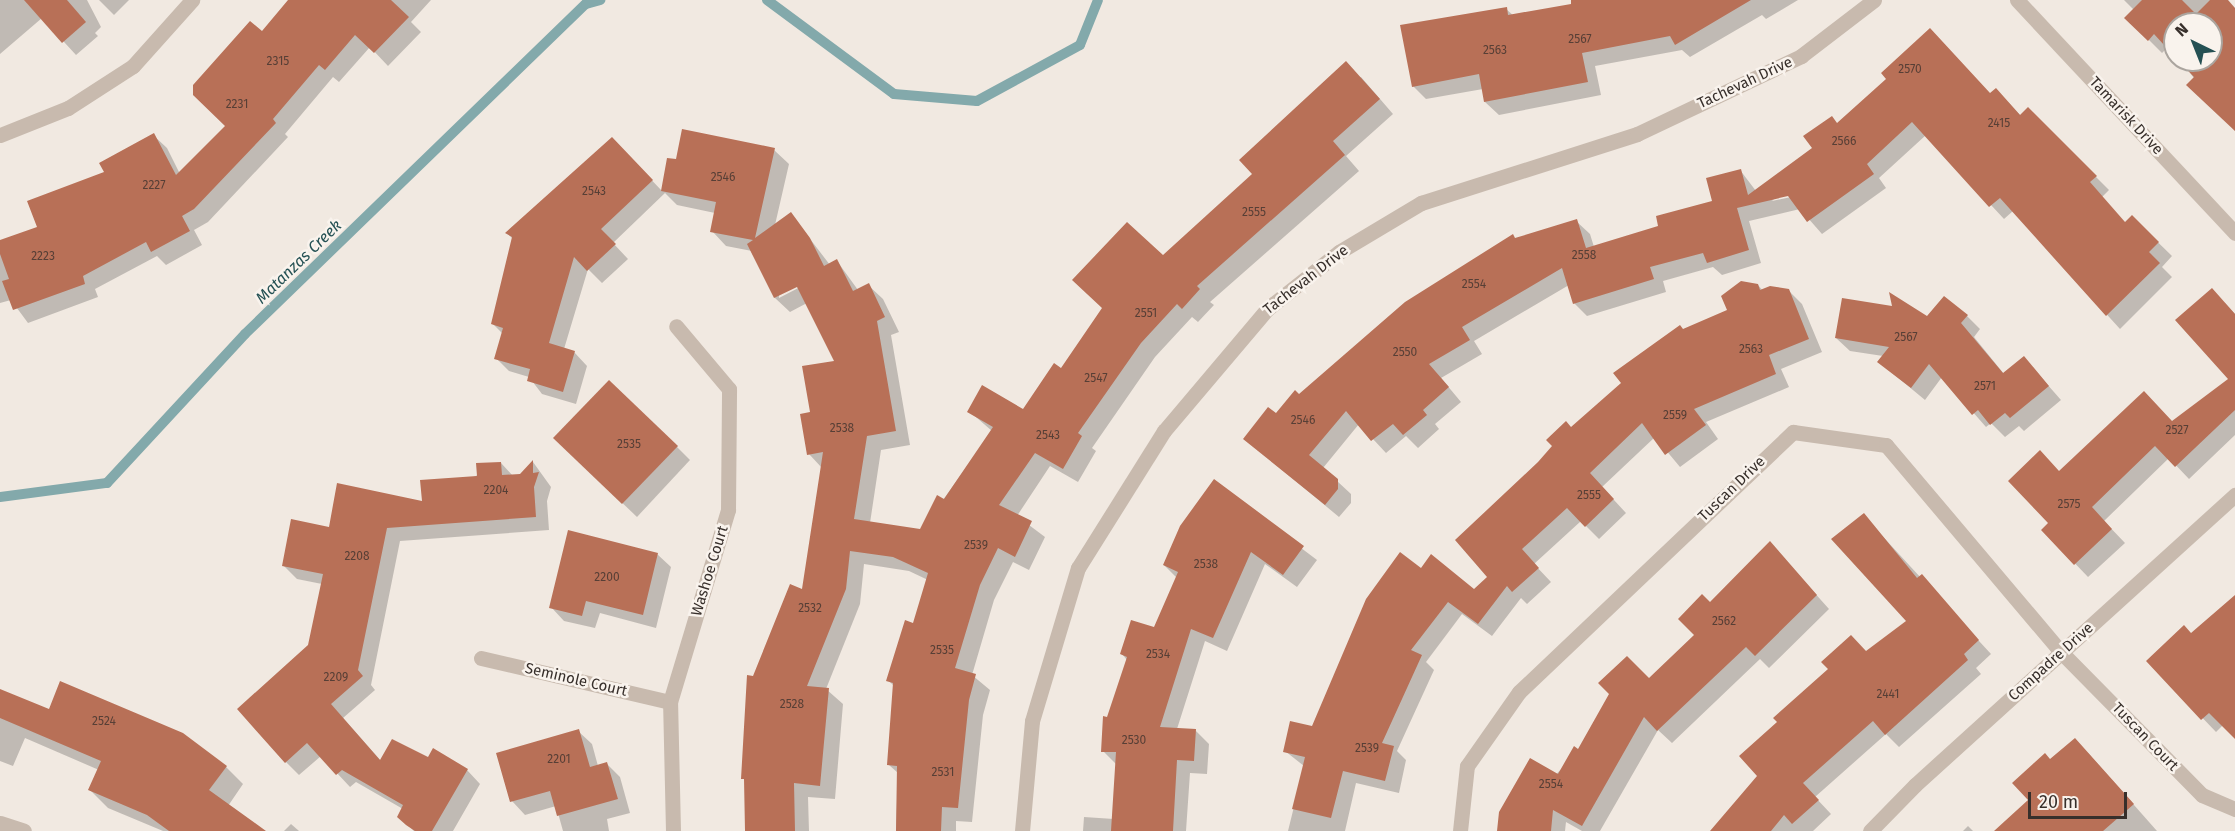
<!DOCTYPE html>
<html>
<head>
<meta charset="utf-8">
<style>
	body { margin:0 }
	#map { position:relative; width:2235px; height:831px; overflow:hidden; background:#f1e9e1; font-family:"Fira Sans",sans-serif }
	div>[style] { position:absolute }
	.shadow>* { inset:0; background:#0003 }
	.stream>* { height:10px; margin:-5px; padding:0 5px; transform-origin:5px; border-radius:5px; background:#83a9ab }
	.building>* { inset:0; background:#b87057 }
	.street>* { height:15px; margin:-7.5px; padding:0 7.5px; transform-origin:7.5px; border-radius:7.5px; background:#c8baae }
	span { translate:-50% -50%; white-space:nowrap; text-align:center; line-height:1.15; -webkit-text-stroke:5px #f9f3ed; paint-order:stroke }
	.number-label { font-size:12px; color:#573f36 }
	.number-label span { -webkit-text-stroke-width:0 }
	.street-label { font-size:15px; color:#372f2b }
	.water-label { font-size:16px; color:#255154; font-style:italic }
	.north { position:absolute; left:2163px; top:12px; width:60px; height:60px; box-sizing:border-box; background:#f9f3ed; border:2px solid #aba59f; border-radius:50%; rotate:317deg; font-size:16px; font-weight:700; line-height:24px; text-align:center; color:#372f2b }
	.north::after { content:''; display:block; margin:auto; width:21px; height:27px; background:#255154; clip-path:polygon(50% 0,100% 100%,50% 72%,0 100%) }
	.scale { position:absolute; left:2028px; top:792px; width:99px; height:27px; box-sizing:border-box; border:3px solid #372f2b; border-top:0; padding-left:8px; font-size:18px; line-height:21px; white-space:nowrap; color:#372f2b; -webkit-text-stroke:4px #f9f3ed; paint-order:stroke }
</style>
</head>
<body>
<div id="map">
	<div class="shadow">
		<div style="clip-path:polygon(0 0,87px 0,101px 27px,95px 33px,98px 36px,76px 55px,42px 18px,0 54px)"></div>
		<div style="clip-path:polygon(99px 0,129px 0,114px 15px)"></div>
		<div style="clip-path:polygon(290px 0,431px 0,411px 22px,421px 32px,388px 66px,370px 47px,339px 82px,333px 77px,285px 134px,288px 137px,208px 222px,194px 230px,202px 245px,166px 265px,157px 256px,95px 289px,98px 297px,28px 323px,11px 300px,0 303px,0 242px,39px 228px,153px 135px,167px 148px,180px 174px,227px 126px,262px 33px)"></div>
		<div style="clip-path:polygon(1572px 0,1798px 0,1766px 19px,1762px 15px,1690px 57px,1682px 50px,1595px 66px,1601px 95px,1499px 115px,1485px 102px,1483px 89px,1426px 99px,1413px 86px,1506px 9px,1514px 16px,1573px 5px)"></div>
		<div style="clip-path:polygon(2124px 0,2225px 0,2235px 11px,2235px 131px,2180px 60px,2211px 60px,2211px 24px,2175px 24px,2175px 54px,2168px 47px,2162px 53px,2127px 18px,2134px 10px)"></div>
		<div style="clip-path:polygon(evenodd,1361px 77px,1393px 114px,1346px 156px,1359px 171px,1210px 302px,1214px 305px,1198px 322px,1192px 317px,1155px 357px,1092px 448px,1096px 451px,1078px 482px,1050px 466px,1017px 516px,1045px 537px,1029px 570px,1013px 562px,994px 600px,972px 675px,990px 690px,983px 715px,972px 822px,956px 821px,956px 831px,896px 831px,898px 773px,889px 765px,895px 687px,888px 680px,914px 625px,928px 580px,909px 571px,864px 564px,860px 604px,826px 689px,843px 704px,835px 799px,808px 797px,809px 831px,747px 831px,746px 782px,743px 778px,754px 678px,803px 591px,822px 468px,809px 454px,811px 414px,836px 362px,807px 303px,790px 312px,775px 298px,752px 251px,726px 246px,712px 231px,715px 213px,677px 205px,665px 193px,613px 243px,628px 259px,602px 283px,588px 269px,564px 349px,574px 352px,587px 366px,576px 404px,542px 394px,529px 377px,509px 371px,496px 358px,503px 334px,492px 323px,513px 239px,507px 233px,625px 152px,662px 191px,677px 161px,774px 150px,789px 164px,775px 225px,791px 214px,830px 265px,837px 261px,858px 290px,868px 285px,883px 299px,899px 332px,891px 335px,910px 445px,881px 450px,870px 523px,921px 531px,992px 431px,969px 411px,1023px 411px,1163px 257px,1361px 77px,803px 282px,804px 285px,779px 298px,779px 294px,803px 282px)"></div>
		<div style="clip-path:polygon(evenodd,1991px 95px,2009px 103px,2021px 116px,2028px 109px,2109px 190px,2102px 197px,2125px 223px,2132px 217px,2172px 256px,2162px 267px,2172px 277px,2120px 329px,2013px 211px,2004px 219px,1926px 135px,1879px 178px,1886px 188px,1822px 234px,1800px 209px,1749px 221px,1761px 263px,1722px 275px,1713px 267px,1663px 281px,1666px 292px,1587px 316px,1574px 303px,1569px 285px,1474px 341px,1482px 354px,1441px 378px,1461px 402px,1435px 424px,1439px 429px,1418px 448px,1406px 436px,1386px 453px,1359px 424px,1323px 468px,1351px 494px,1351px 503px,1339px 517px,1245px 439px,1516px 239px,1576px 221px,1590px 234px,1594px 247px,1660px 227px,1713px 202px,1740px 170px,1756px 191px,1814px 149px,1838px 124px,1991px 95px,1795px 193px,1796px 196px,1772px 201px,1776px 197px,1795px 193px)"></div>
		<div style="clip-path:polygon(1758px 285px,1763px 291px,1788px 290px,1802px 304px,1822px 352px,1781px 369px,1789px 387px,1706px 422px,1718px 439px,1680px 467px,1655px 437px,1602px 487px,1626px 513px,1599px 539px,1581px 521px,1534px 564px,1551px 582px,1527px 604px,1521px 598px,1492px 636px,1462px 614px,1426px 662px,1434px 670px,1397px 751px,1406px 760px,1399px 793px,1356px 783px,1345px 831px,1288px 831px,1304px 766px,1285px 751px,1313px 728px,1422px 571px,1474px 591px,1489px 577px,1540px 463px,1571px 429px,1684px 330px,1729px 311px)"></div>
		<div style="clip-path:polygon(2225px 303px,2235px 314px,2235px 435px,2189px 479px,2169px 458px,2104px 521px,2125px 543px,2088px 577px,2043px 530px,2050px 523px,2060px 472px,2172px 422px,2230px 379px)"></div>
		<div style="clip-path:polygon(1967px 316px,1980px 329px,1974px 337px,2004px 374px,2024px 358px,2061px 400px,2024px 431px,2019px 426px,2005px 437px,1991px 423px,1986px 427px,1942px 377px,1925px 400px,1879px 362px,1883px 356px,1850px 351px,1836px 338px,1927px 318px)"></div>
		<div style="clip-path:polygon(677px 447px,690px 460px,637px 517px,569px 452px)"></div>
		<div style="clip-path:polygon(533px 462px,551px 487px,547px 501px,549px 530px,400px 541px,371px 685px,375px 690px,343px 718px,381px 761px,428px 759px,467px 770px,480px 784px,453px 831px,414px 831px,399px 816px,403px 809px,356px 782px,350px 787px,321px 756px,299px 775px,286px 762px,322px 584px,297px 579px,283px 565px,330px 528px,423px 503px,501px 463px,513px 476px,521px 475px)"></div>
		<div style="clip-path:polygon(1214px 482px,1317px 560px,1297px 587px,1265px 564px,1227px 651px,1205px 641px,1177px 729px,1195px 730px,1209px 744px,1207px 774px,1190px 773px,1186px 831px,1083px 831px,1084px 817px,1114px 819px,1117px 765px,1103px 751px,1108px 718px,1127px 660px,1122px 654px,1155px 629px,1177px 578px,1164px 565px)"></div>
		<div style="clip-path:polygon(1863px 515px,1991px 654px,1976px 668px,1981px 674px,1899px 747px,1886px 734px,1815px 797px,1831px 814px,1813px 831px,1714px 831px,1867px 653px,1908px 621px)"></div>
		<div style="clip-path:polygon(1770px 543px,1829px 609px,1769px 668px,1760px 659px,1672px 743px,1658px 730px,1600px 831px,1582px 831px,1566px 822px,1565px 831px,1499px 831px,1696px 635px,1710px 604px)"></div>
		<div style="clip-path:polygon(657px 554px,671px 567px,656px 628px,600px 613px,595px 628px,564px 621px,551px 607px)"></div>
		<div style="clip-path:polygon(2235px 597px,2235px 737px,2223px 725px,2216px 732px,2148px 661px,2191px 635px)"></div>
		<div style="clip-path:polygon(0 690px,50px 711px,226px 767px,243px 784px,228px 806px,263px 831px,163px 831px,108px 808px,90px 790px,99px 770px,25px 738px,13px 766px,0 761px)"></div>
		<div style="clip-path:polygon(578px 731px,592px 744px,598px 766px,607px 764px,620px 777px,630px 813px,607px 819px,609px 831px,563px 831px,556px 806px,525px 815px,512px 801px)"></div>
		<div style="clip-path:polygon(2088px 753px,2157px 831px,1996px 831px,2030px 800px,2050px 761px)"></div>
		<div style="clip-path:polygon(291px 824px,299px 831px,284px 831px)"></div>
		<div style="clip-path:polygon(1968px 826px,1973px 831px,1963px 831px)"></div>
	</div>
	<div class="stream">
		<div style="left:767px;top:0;width:158px;rotate:36.5deg"></div>
		<div style="left:894px;top:94px;width:83px;rotate:4.8deg"></div>
		<div style="left:977px;top:101px;width:117px;rotate:-28.5deg"></div>
		<div style="left:1080px;top:45px;width:48px;rotate:-68.2deg"></div>
		<div style="left:0;top:497px;width:108px;rotate:-7.5deg"></div>
		<div style="left:107px;top:483px;width:203px;rotate:-47.2deg"></div>
		<div style="left:245px;top:334px;width:475px;rotate:-44.1deg"></div>
		<div style="left:586px;top:4px;width:15px;rotate:-16deg"></div>
	</div>
	<div class="building">
		<div style="clip-path:polygon(24px 0,67px 0,86px 22px,62px 43px)"></div>
		<div style="clip-path:polygon(288px 0,391px 0,409px 17px,374px 53px,355px 35px,325px 70px,319px 65px,273px 119px,276px 123px,194px 209px,182px 216px,190px 231px,151px 252px,146px 242px,83px 276px,85px 284px,13px 310px,2px 281px,9px 279px,0 254px,0 240px,37px 227px,27px 201px,104px 172px,99px 163px,154px 133px,176px 175px,225px 126px,193px 95px,193px 85px,250px 21px,262px 31px)"></div>
		<div style="clip-path:polygon(1571px 0,1751px 0,1675px 45px,1670px 36px,1582px 53px,1588px 82px,1484px 102px,1479px 74px,1412px 87px,1400px 25px,1507px 7px,1508px 15px,1571px 4px)"></div>
		<div style="clip-path:polygon(2142px 0,2182px 0,2196px 14px,2210px 0,2228px 0,2235px 8px,2235px 131px,2186px 85px,2194px 77px,2178px 60px,2211px 60px,2211px 24px,2175px 24px,2175px 57px,2154px 34px,2148px 41px,2124px 18px)"></div>
		<div style="clip-path:polygon(1930px 28px,1990px 93px,1996px 88px,2020px 115px,2028px 107px,2097px 176px,2090px 182px,2125px 222px,2132px 215px,2159px 242px,2149px 252px,2160px 263px,2106px 316px,2000px 198px,1989px 207px,1912px 122px,1867px 164px,1874px 174px,1807px 222px,1788px 196px,1737px 208px,1749px 250px,1707px 263px,1703px 253px,1650px 267px,1654px 279px,1573px 304px,1562px 268px,1462px 327px,1470px 340px,1429px 364px,1449px 387px,1423px 410px,1427px 415px,1403px 435px,1393px 424px,1371px 441px,1346px 411px,1309px 455px,1338px 479px,1338px 489px,1325px 505px,1243px 439px,1268px 407px,1276px 413px,1295px 390px,1299px 394px,1405px 302px,1513px 234px,1515px 238px,1577px 219px,1586px 248px,1658px 226px,1656px 216px,1712px 201px,1706px 178px,1741px 169px,1748px 195px,1812px 148px,1803px 136px,1832px 116px,1837px 123px,1886px 79px,1881px 73px)"></div>
		<div style="clip-path:polygon(1346px 61px,1380px 99px,1333px 141px,1345px 155px,1197px 286px,1200px 289px,1182px 309px,1177px 304px,1141px 343px,1078px 433px,1082px 436px,1063px 469px,1035px 453px,999px 505px,1032px 521px,1015px 557px,998px 548px,980px 585px,955px 668px,976px 674px,969px 700px,958px 808px,942px 807px,941px 831px,896px 831px,897px 766px,887px 765px,893px 683px,886px 681px,905px 620px,913px 623px,928px 573px,893px 557px,850px 551px,846px 589px,807px 686px,829px 688px,820px 786px,794px 783px,795px 831px,745px 831px,744px 779px,741px 779px,747px 675px,753px 676px,790px 584px,802px 589px,823px 452px,807px 455px,800px 414px,810px 412px,802px 366px,834px 361px,797px 287px,774px 298px,747px 244px,753px 240px,710px 232px,716px 202px,661px 191px,667px 158px,676px 159px,682px 129px,775px 148px,755px 238px,791px 212px,810px 238px,824px 266px,837px 259px,853px 291px,869px 283px,885px 317px,877px 321px,896px 431px,867px 436px,854px 519px,920px 529px,937px 495px,944px 499px,993px 427px,967px 412px,982px 385px,1023px 409px,1054px 363px,1061px 368px,1102px 308px,1072px 280px,1127px 222px,1163px 255px,1252px 174px,1239px 160px)"></div>
		<div style="clip-path:polygon(612px 137px,653px 180px,601px 229px,616px 244px,587px 271px,574px 257px,549px 343px,575px 351px,563px 392px,527px 381px,530px 369px,494px 359px,503px 328px,491px 324px,512px 237px,505px 233px)"></div>
		<div style="clip-path:polygon(1741px 281px,1758px 284px,1760px 290px,1770px 286px,1789px 289px,1809px 339px,1769px 355px,1776px 374px,1694px 409px,1706px 425px,1665px 455px,1642px 423px,1590px 473px,1614px 499px,1585px 527px,1567px 508px,1522px 549px,1539px 568px,1512px 592px,1507px 586px,1478px 624px,1448px 602px,1411px 650px,1422px 655px,1382px 743px,1394px 746px,1385px 781px,1343px 771px,1331px 818px,1292px 809px,1305px 757px,1283px 752px,1290px 721px,1312px 726px,1366px 599px,1400px 552px,1421px 568px,1431px 554px,1474px 589px,1487px 577px,1455px 540px,1538px 462px,1552px 446px,1546px 440px,1566px 421px,1571px 427px,1621px 383px,1613px 373px,1680px 325px,1683px 329px,1727px 310px,1721px 296px)"></div>
		<div style="clip-path:polygon(2212px 288px,2235px 314px,2235px 410px,2175px 467px,2155px 446px,2092px 507px,2112px 529px,2074px 565px,2041px 530px,2048px 523px,2008px 481px,2040px 450px,2059px 471px,2144px 391px,2172px 421px,2228px 379px,2175px 320px)"></div>
		<div style="clip-path:polygon(1889px 292px,1927px 316px,1944px 296px,1968px 315px,1961px 323px,2003px 373px,2024px 356px,2049px 386px,2010px 418px,2005px 413px,1990px 425px,1978px 410px,1972px 415px,1929px 364px,1911px 388px,1877px 362px,1889px 347px,1835px 338px,1842px 298px,1892px 306px)"></div>
		<div style="clip-path:polygon(609px 380px,678px 446px,622px 504px,553px 438px)"></div>
		<div style="clip-path:polygon(533px 460px,533px 473px,539px 472px,534px 487px,536px 517px,387px 528px,358px 670px,363px 676px,331px 704px,380px 760px,392px 739px,428px 757px,433px 748px,468px 769px,432px 831px,415px 831px,406px 825px,397px 817px,403px 805px,342px 770px,336px 775px,307px 743px,285px 763px,237px 709px,308px 645px,323px 574px,282px 566px,291px 519px,329px 527px,337px 483px,422px 501px,420px 480px,477px 476px,476px 463px,501px 462px,502px 475px,520px 474px)"></div>
		<div style="clip-path:polygon(1214px 479px,1304px 546px,1283px 575px,1251px 552px,1213px 638px,1191px 629px,1160px 727px,1196px 729px,1194px 761px,1177px 760px,1173px 831px,1111px 831px,1116px 752px,1101px 752px,1103px 716px,1107px 717px,1127px 657px,1120px 654px,1131px 620px,1154px 627px,1178px 572px,1163px 565px,1180px 526px)"></div>
		<div style="clip-path:polygon(1864px 513px,1917px 578px,1922px 574px,1979px 640px,1964px 654px,1968px 660px,1885px 735px,1873px 721px,1803px 783px,1819px 800px,1792px 824px,1784px 815px,1771px 831px,1710px 831px,1757px 776px,1739px 756px,1777px 722px,1773px 718px,1828px 669px,1821px 662px,1851px 635px,1866px 651px,1906px 621px,1831px 539px)"></div>
		<div style="clip-path:polygon(568px 530px,658px 553px,643px 615px,586px 601px,582px 616px,549px 608px)"></div>
		<div style="clip-path:polygon(1770px 541px,1817px 595px,1755px 656px,1746px 647px,1657px 731px,1644px 717px,1582px 826px,1553px 810px,1551px 831px,1497px 831px,1499px 812px,1530px 758px,1558px 774px,1574px 746px,1578px 749px,1609px 694px,1598px 683px,1627px 656px,1649px 678px,1694px 635px,1678px 619px,1702px 594px,1710px 602px)"></div>
		<div style="clip-path:polygon(2235px 595px,2235px 739px,2209px 713px,2201px 720px,2146px 661px,2184px 625px,2191px 633px)"></div>
		<div style="clip-path:polygon(60px 681px,183px 733px,227px 766px,209px 790px,266px 831px,169px 831px,147px 815px,88px 790px,101px 761px,0 718px,0 689px,49px 709px)"></div>
		<div style="clip-path:polygon(579px 729px,590px 767px,607px 762px,618px 799px,557px 816px,550px 791px,510px 802px,496px 753px)"></div>
		<div style="clip-path:polygon(2075px 738px,2134px 804px,2103px 831px,1994px 831px,2028px 800px,2012px 783px,2045px 753px,2050px 759px)"></div>
	</div>
	<div class="street">
		<div style="left:2017px;top:0;width:319px;rotate:46.9deg"></div>
		<div style="left:0;top:135px;width:73px;rotate:-21.7deg"></div>
		<div style="left:68px;top:108px;width:77px;rotate:-32.9deg"></div>
		<div style="left:133px;top:66px;width:89px;rotate:-48.2deg"></div>
		<div style="left:481px;top:658px;width:194px;rotate:13.1deg"></div>
		<div style="left:0;top:823px;width:25px;rotate:18deg"></div>
		<div style="left:673px;top:831px;width:129px;rotate:-91.3deg"></div>
		<div style="left:670px;top:702px;width:201px;rotate:-73.2deg"></div>
		<div style="left:728px;top:510px;width:121px;rotate:-89.5deg"></div>
		<div style="left:729px;top:389px;width:82px;rotate:-130.1deg"></div>
		<div style="left:1022px;top:831px;width:110px;rotate:-84.8deg"></div>
		<div style="left:1032px;top:721px;width:160px;rotate:-73.3deg"></div>
		<div style="left:1078px;top:568px;width:162px;rotate:-57.9deg"></div>
		<div style="left:1164px;top:431px;width:160px;rotate:-49.8deg"></div>
		<div style="left:1267px;top:309px;width:92px;rotate:-38.4deg"></div>
		<div style="left:1339px;top:252px;width:96px;rotate:-30.9deg"></div>
		<div style="left:1421px;top:203px;width:227px;rotate:-17.7deg"></div>
		<div style="left:1637px;top:134px;width:182px;rotate:-25.4deg"></div>
		<div style="left:1801px;top:56px;width:92px;rotate:-37.5deg"></div>
		<div style="left:1460px;top:831px;width:65px;rotate:-83.9deg"></div>
		<div style="left:1467px;top:766px;width:90px;rotate:-54.9deg"></div>
		<div style="left:1519px;top:692px;width:378px;rotate:-43.5deg"></div>
		<div style="left:1793px;top:432px;width:94px;rotate:8deg"></div>
		<div style="left:1886px;top:445px;width:272px;rotate:49.8deg"></div>
		<div style="left:2062px;top:653px;width:199px;rotate:45.4deg"></div>
		<div style="left:2202px;top:795px;width:36px;rotate:23deg"></div>
		<div style="left:1870px;top:831px;width:64px;rotate:-45.6deg"></div>
		<div style="left:1915px;top:785px;width:432px;rotate:-42.2deg"></div>
	</div>
	<div class="number-label">
		<span style="left:1580px;top:40px">2567</span>
		<span style="left:1495px;top:51px">2563</span>
		<span style="left:278px;top:62px">2315</span>
		<span style="left:1910px;top:70px">2570</span>
		<span style="left:237px;top:105px">2231</span>
		<span style="left:1999px;top:124px">2415</span>
		<span style="left:1844px;top:142px">2566</span>
		<span style="left:723px;top:178px">2546</span>
		<span style="left:154px;top:186px">2227</span>
		<span style="left:594px;top:192px">2543</span>
		<span style="left:1254px;top:213px">2555</span>
		<span style="left:1584px;top:256px">2558</span>
		<span style="left:43px;top:257px">2223</span>
		<span style="left:1474px;top:285px">2554</span>
		<span style="left:1146px;top:314px">2551</span>
		<span style="left:1906px;top:338px">2567</span>
		<span style="left:1751px;top:350px">2563</span>
		<span style="left:1405px;top:353px">2550</span>
		<span style="left:1096px;top:379px">2547</span>
		<span style="left:1985px;top:387px">2571</span>
		<span style="left:1675px;top:416px">2559</span>
		<span style="left:1303px;top:421px">2546</span>
		<span style="left:842px;top:429px">2538</span>
		<span style="left:2177px;top:431px">2527</span>
		<span style="left:1048px;top:436px">2543</span>
		<span style="left:629px;top:445px">2535</span>
		<span style="left:496px;top:491px">2204</span>
		<span style="left:1589px;top:496px">2555</span>
		<span style="left:2069px;top:505px">2575</span>
		<span style="left:976px;top:546px">2539</span>
		<span style="left:357px;top:557px">2208</span>
		<span style="left:1206px;top:565px">2538</span>
		<span style="left:607px;top:578px">2200</span>
		<span style="left:810px;top:609px">2532</span>
		<span style="left:1724px;top:622px">2562</span>
		<span style="left:942px;top:651px">2535</span>
		<span style="left:1158px;top:655px">2534</span>
		<span style="left:336px;top:678px">2209</span>
		<span style="left:1888px;top:695px">2441</span>
		<span style="left:792px;top:705px">2528</span>
		<span style="left:104px;top:722px">2524</span>
		<span style="left:1134px;top:741px">2530</span>
		<span style="left:1367px;top:749px">2539</span>
		<span style="left:559px;top:760px">2201</span>
		<span style="left:943px;top:773px">2531</span>
		<span style="left:1551px;top:785px">2554</span>
	</div>
	<div class="street-label">
		<span style="left:1745px;top:83px;rotate:-25deg">Tachevah Drive</span>
		<span style="left:2126px;top:116px;rotate:47deg">Tamarisk Drive</span>
		<span style="left:1306px;top:280px;rotate:-38deg">Tachevah Drive</span>
		<span style="left:1732px;top:489px;rotate:-44deg">Tuscan Drive</span>
		<span style="left:710px;top:571px;rotate:-73deg">Washoe Court</span>
		<span style="left:2051px;top:662px;rotate:-42deg">Compadre Drive</span>
		<span style="left:576px;top:680px;rotate:13deg">Seminole Court</span>
		<span style="left:2145px;top:737px;rotate:46deg">Tuscan Court</span>
	</div>
	<div class="water-label">
		<span style="left:299px;top:262px;rotate:-44deg">Matanzas Creek</span>
	</div>
	<div class="north">N</div>
	<div class="scale">20 m</div>
</div>
</body>
</html>
